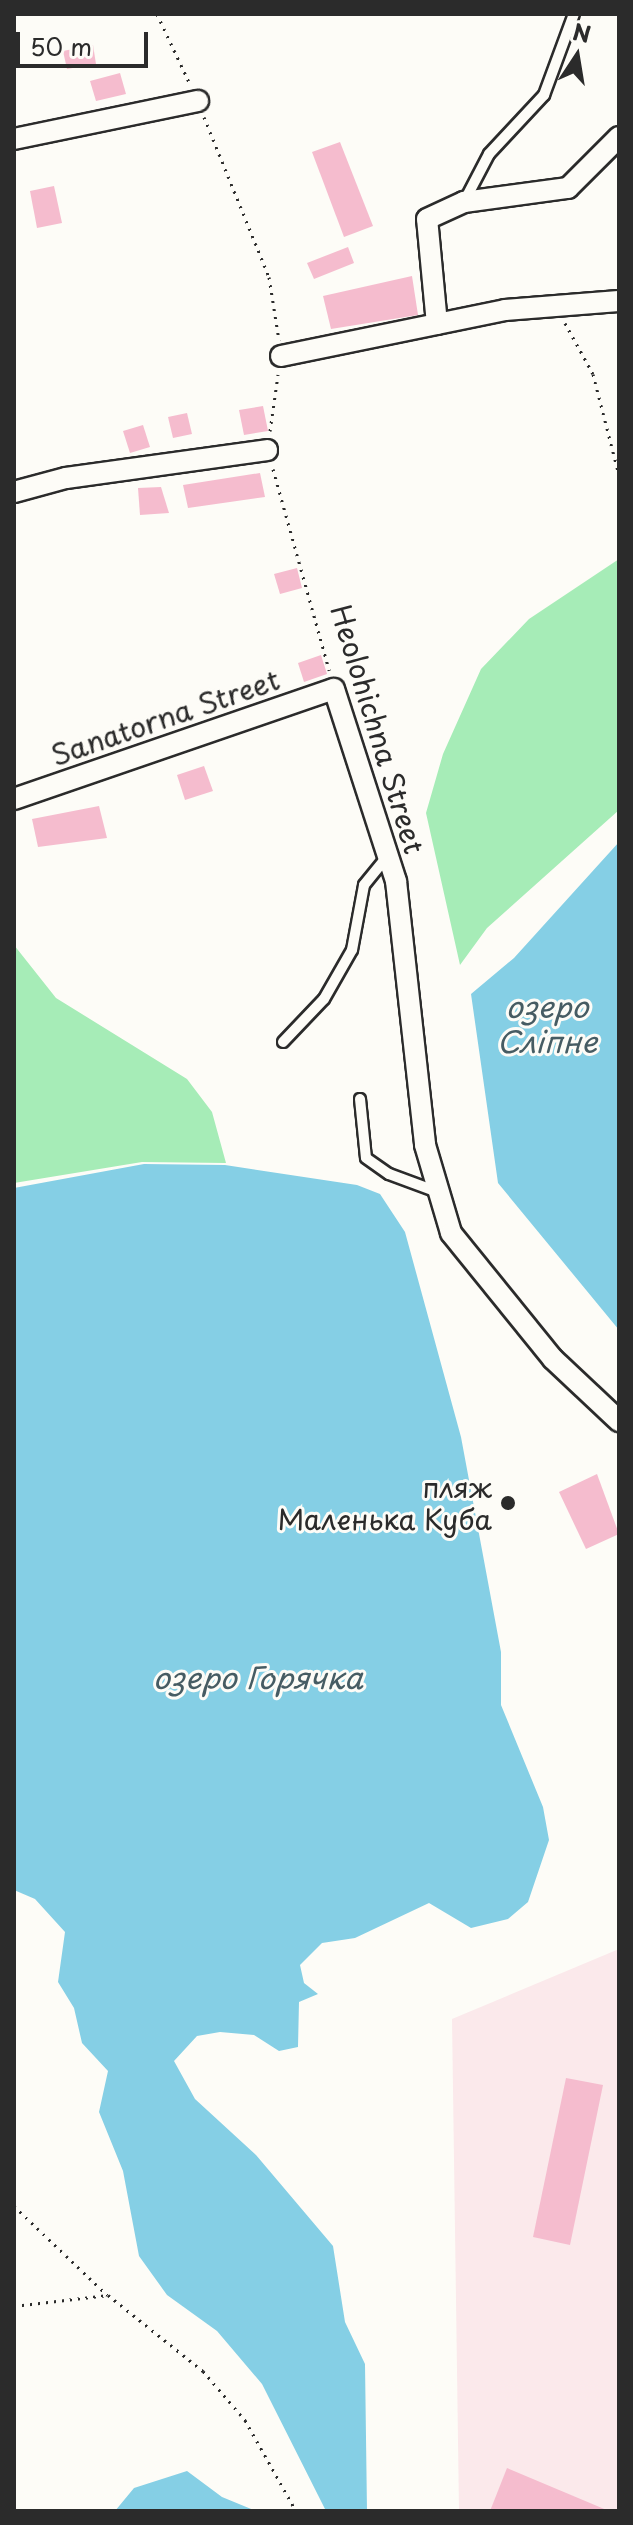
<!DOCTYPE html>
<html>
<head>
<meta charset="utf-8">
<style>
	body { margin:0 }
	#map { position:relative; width:633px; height:2525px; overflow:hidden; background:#fdfcf7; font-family:"Playpen Sans",sans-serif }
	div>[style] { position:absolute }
	.built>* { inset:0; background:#fbe9eb }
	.green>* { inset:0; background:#a6ecb7 }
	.water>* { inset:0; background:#85cfe5 }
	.building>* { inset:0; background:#f5bcce }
	.path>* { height:3px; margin-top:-1.5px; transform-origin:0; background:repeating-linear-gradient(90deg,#2b2b2b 0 2px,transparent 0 8px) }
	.roads { filter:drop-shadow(2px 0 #2b2b2b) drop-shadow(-2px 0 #2b2b2b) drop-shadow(0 2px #2b2b2b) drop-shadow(0 -2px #2b2b2b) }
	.lane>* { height:10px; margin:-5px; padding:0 5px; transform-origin:5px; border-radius:5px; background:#fdfcf7 }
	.street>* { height:20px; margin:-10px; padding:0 10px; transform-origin:10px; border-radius:10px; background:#fdfcf7 }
	.dots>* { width:22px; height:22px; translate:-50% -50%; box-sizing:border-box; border:4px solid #fdfcf7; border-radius:50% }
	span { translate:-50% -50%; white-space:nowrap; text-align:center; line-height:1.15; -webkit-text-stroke:6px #fdfcf7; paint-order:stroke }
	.street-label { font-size:28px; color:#2b2b2b }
	.poi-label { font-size:28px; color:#2b2b2b }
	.right { translate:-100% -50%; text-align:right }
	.water-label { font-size:30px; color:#465c63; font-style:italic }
	.frame { position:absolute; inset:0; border:16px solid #2b2b2b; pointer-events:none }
	.north { position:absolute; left:537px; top:16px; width:80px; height:80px; -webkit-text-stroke:6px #fdfcf7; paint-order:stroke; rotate:12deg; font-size:22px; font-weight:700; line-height:32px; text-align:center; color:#2b2b2b }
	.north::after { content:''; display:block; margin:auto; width:28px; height:36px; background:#2b2b2b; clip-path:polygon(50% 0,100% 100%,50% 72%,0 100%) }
	.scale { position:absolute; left:16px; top:32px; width:132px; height:36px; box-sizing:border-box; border:4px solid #2b2b2b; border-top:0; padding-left:10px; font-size:24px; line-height:28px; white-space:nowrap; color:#2b2b2b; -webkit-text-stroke:6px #fdfcf7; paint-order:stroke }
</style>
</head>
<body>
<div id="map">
	<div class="built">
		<div style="clip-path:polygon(619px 1949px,619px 2511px,459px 2511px,452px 2019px)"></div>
	</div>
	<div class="green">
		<div style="clip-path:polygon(619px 559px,619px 810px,487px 928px,460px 965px,426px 813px,443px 754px,481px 669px,529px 619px)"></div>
		<div style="clip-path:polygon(14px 945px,56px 998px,187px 1079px,212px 1112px,226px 1163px,142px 1162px,14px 1183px)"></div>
	</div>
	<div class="water">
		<div style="clip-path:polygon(619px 842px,619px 1330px,498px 1183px,471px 994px,514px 958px)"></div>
		<div style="clip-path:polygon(144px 1164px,225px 1165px,357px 1185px,380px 1194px,405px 1232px,461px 1437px,501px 1652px,501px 1705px,543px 1807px,549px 1840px,528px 1902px,508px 1919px,471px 1928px,429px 1903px,355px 1938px,322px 1943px,300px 1965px,304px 1983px,318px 1994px,299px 2002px,298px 2047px,279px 2051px,254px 2035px,220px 2032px,197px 2036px,174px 2061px,195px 2099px,256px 2155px,333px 2246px,345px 2322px,365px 2364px,367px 2511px,326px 2511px,262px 2384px,217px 2331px,167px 2295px,139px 2256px,123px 2171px,99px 2112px,108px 2071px,82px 2043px,74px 2008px,58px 1982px,65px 1932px,35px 1899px,14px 1890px,14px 1188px)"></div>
		<div style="clip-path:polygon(187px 2471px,222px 2497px,256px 2511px,115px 2511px,134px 2488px)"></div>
	</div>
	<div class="building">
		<div style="clip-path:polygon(93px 45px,96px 64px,67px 69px,63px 51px)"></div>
		<div style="clip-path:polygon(120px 73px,126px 94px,96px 101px,90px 81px)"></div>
		<div style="clip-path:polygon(340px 142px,373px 226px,344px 237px,312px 152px)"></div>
		<div style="clip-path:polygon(54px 186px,62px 223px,37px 228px,30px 191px)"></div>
		<div style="clip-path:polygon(348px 247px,354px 263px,314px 279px,307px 263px)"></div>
		<div style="clip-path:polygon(412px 276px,418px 315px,331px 329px,323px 296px)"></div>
		<div style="clip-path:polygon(263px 406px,268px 431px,244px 435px,239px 410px)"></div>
		<div style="clip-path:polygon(187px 413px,192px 434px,173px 438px,168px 417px)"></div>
		<div style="clip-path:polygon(143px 425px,150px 447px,130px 453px,123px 431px)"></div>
		<div style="clip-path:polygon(260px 473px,265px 497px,188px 508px,183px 485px)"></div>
		<div style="clip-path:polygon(161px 487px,169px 513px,140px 515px,138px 488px)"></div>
		<div style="clip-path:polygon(297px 568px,302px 588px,280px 594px,274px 574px)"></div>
		<div style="clip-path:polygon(321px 655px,327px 674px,304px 682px,298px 663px)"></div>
		<div style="clip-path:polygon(204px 766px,213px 791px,185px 800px,177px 775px)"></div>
		<div style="clip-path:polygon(99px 806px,107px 838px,38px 847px,32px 819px)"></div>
		<div style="clip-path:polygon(597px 1474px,619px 1534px,586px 1549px,559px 1492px)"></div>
		<div style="clip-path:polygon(566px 2078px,603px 2085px,570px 2245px,533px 2237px)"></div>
		<div style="clip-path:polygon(507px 2468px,609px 2511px,490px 2511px)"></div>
	</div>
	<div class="path">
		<div style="left:157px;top:14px;width:77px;rotate:64.8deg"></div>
		<div style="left:204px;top:117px;width:173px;rotate:67.9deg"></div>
		<div style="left:269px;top:277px;width:64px;rotate:81deg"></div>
		<div style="left:565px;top:323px;width:58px;rotate:61.2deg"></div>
		<div style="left:593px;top:374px;width:104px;rotate:75.6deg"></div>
		<div style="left:270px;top:431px;width:57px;rotate:-81.9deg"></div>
		<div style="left:273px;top:469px;width:209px;rotate:74.4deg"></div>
		<div style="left:14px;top:2206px;width:129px;rotate:43.7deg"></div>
		<div style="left:14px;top:2306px;width:95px;rotate:-6.7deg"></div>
		<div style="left:108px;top:2295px;width:122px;rotate:38.7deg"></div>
		<div style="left:203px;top:2371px;width:65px;rotate:49.4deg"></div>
		<div style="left:245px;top:2420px;width:104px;rotate:60.7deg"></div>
	</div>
	<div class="roads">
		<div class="lane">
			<div style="left:465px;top:200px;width:52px;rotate:-62.4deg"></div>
			<div style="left:489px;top:154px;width:81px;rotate:-47deg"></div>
			<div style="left:544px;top:95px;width:86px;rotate:-69.7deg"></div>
			<div style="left:283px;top:1042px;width:59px;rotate:-46.4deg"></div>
			<div style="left:324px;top:999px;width:56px;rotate:-60.3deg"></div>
			<div style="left:352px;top:950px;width:66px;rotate:-79.5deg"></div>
			<div style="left:364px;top:885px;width:36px;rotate:-51deg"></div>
			<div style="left:360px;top:1099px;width:59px;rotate:84.2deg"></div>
			<div style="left:366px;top:1158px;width:28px;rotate:35deg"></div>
			<div style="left:389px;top:1174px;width:49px;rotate:20.3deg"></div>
		</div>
		<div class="street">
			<div style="left:14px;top:139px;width:188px;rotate:-11.7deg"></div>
			<div style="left:437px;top:324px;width:105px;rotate:-95.4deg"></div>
			<div style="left:427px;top:219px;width:41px;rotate:-24.7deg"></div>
			<div style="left:464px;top:202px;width:105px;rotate:-7.7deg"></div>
			<div style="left:568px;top:188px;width:72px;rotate:-45deg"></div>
			<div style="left:281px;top:356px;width:229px;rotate:-11.6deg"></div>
			<div style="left:505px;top:310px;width:114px;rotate:-4.5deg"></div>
			<div style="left:14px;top:492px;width:54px;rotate:-15.1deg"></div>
			<div style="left:66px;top:478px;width:203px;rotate:-7.9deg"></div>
			<div style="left:14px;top:799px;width:338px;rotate:-19deg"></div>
			<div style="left:334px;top:689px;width:202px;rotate:72.1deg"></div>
			<div style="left:396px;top:881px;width:266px;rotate:83.7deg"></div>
			<div style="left:425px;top:1145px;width:92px;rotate:73.5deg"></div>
			<div style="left:451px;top:1233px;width:162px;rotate:51deg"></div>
			<div style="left:553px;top:1359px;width:91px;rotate:43.2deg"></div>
		</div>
	</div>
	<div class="dots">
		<div style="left:508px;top:1503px;background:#2b2b2b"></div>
	</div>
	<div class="street-label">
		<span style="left:165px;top:717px;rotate:-19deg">Sanatorna Street</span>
		<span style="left:378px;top:729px;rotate:73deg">Heolohichna Street</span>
	</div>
	<div class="poi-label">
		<span class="right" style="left:492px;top:1503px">пляж<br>Маленька Куба</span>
	</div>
	<div class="water-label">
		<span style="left:547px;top:1023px">озеро<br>Сліпне</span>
		<span style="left:258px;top:1677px">озеро Горячка</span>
	</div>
	<div class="frame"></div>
	<div class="north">N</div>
	<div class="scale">50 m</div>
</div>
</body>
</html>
